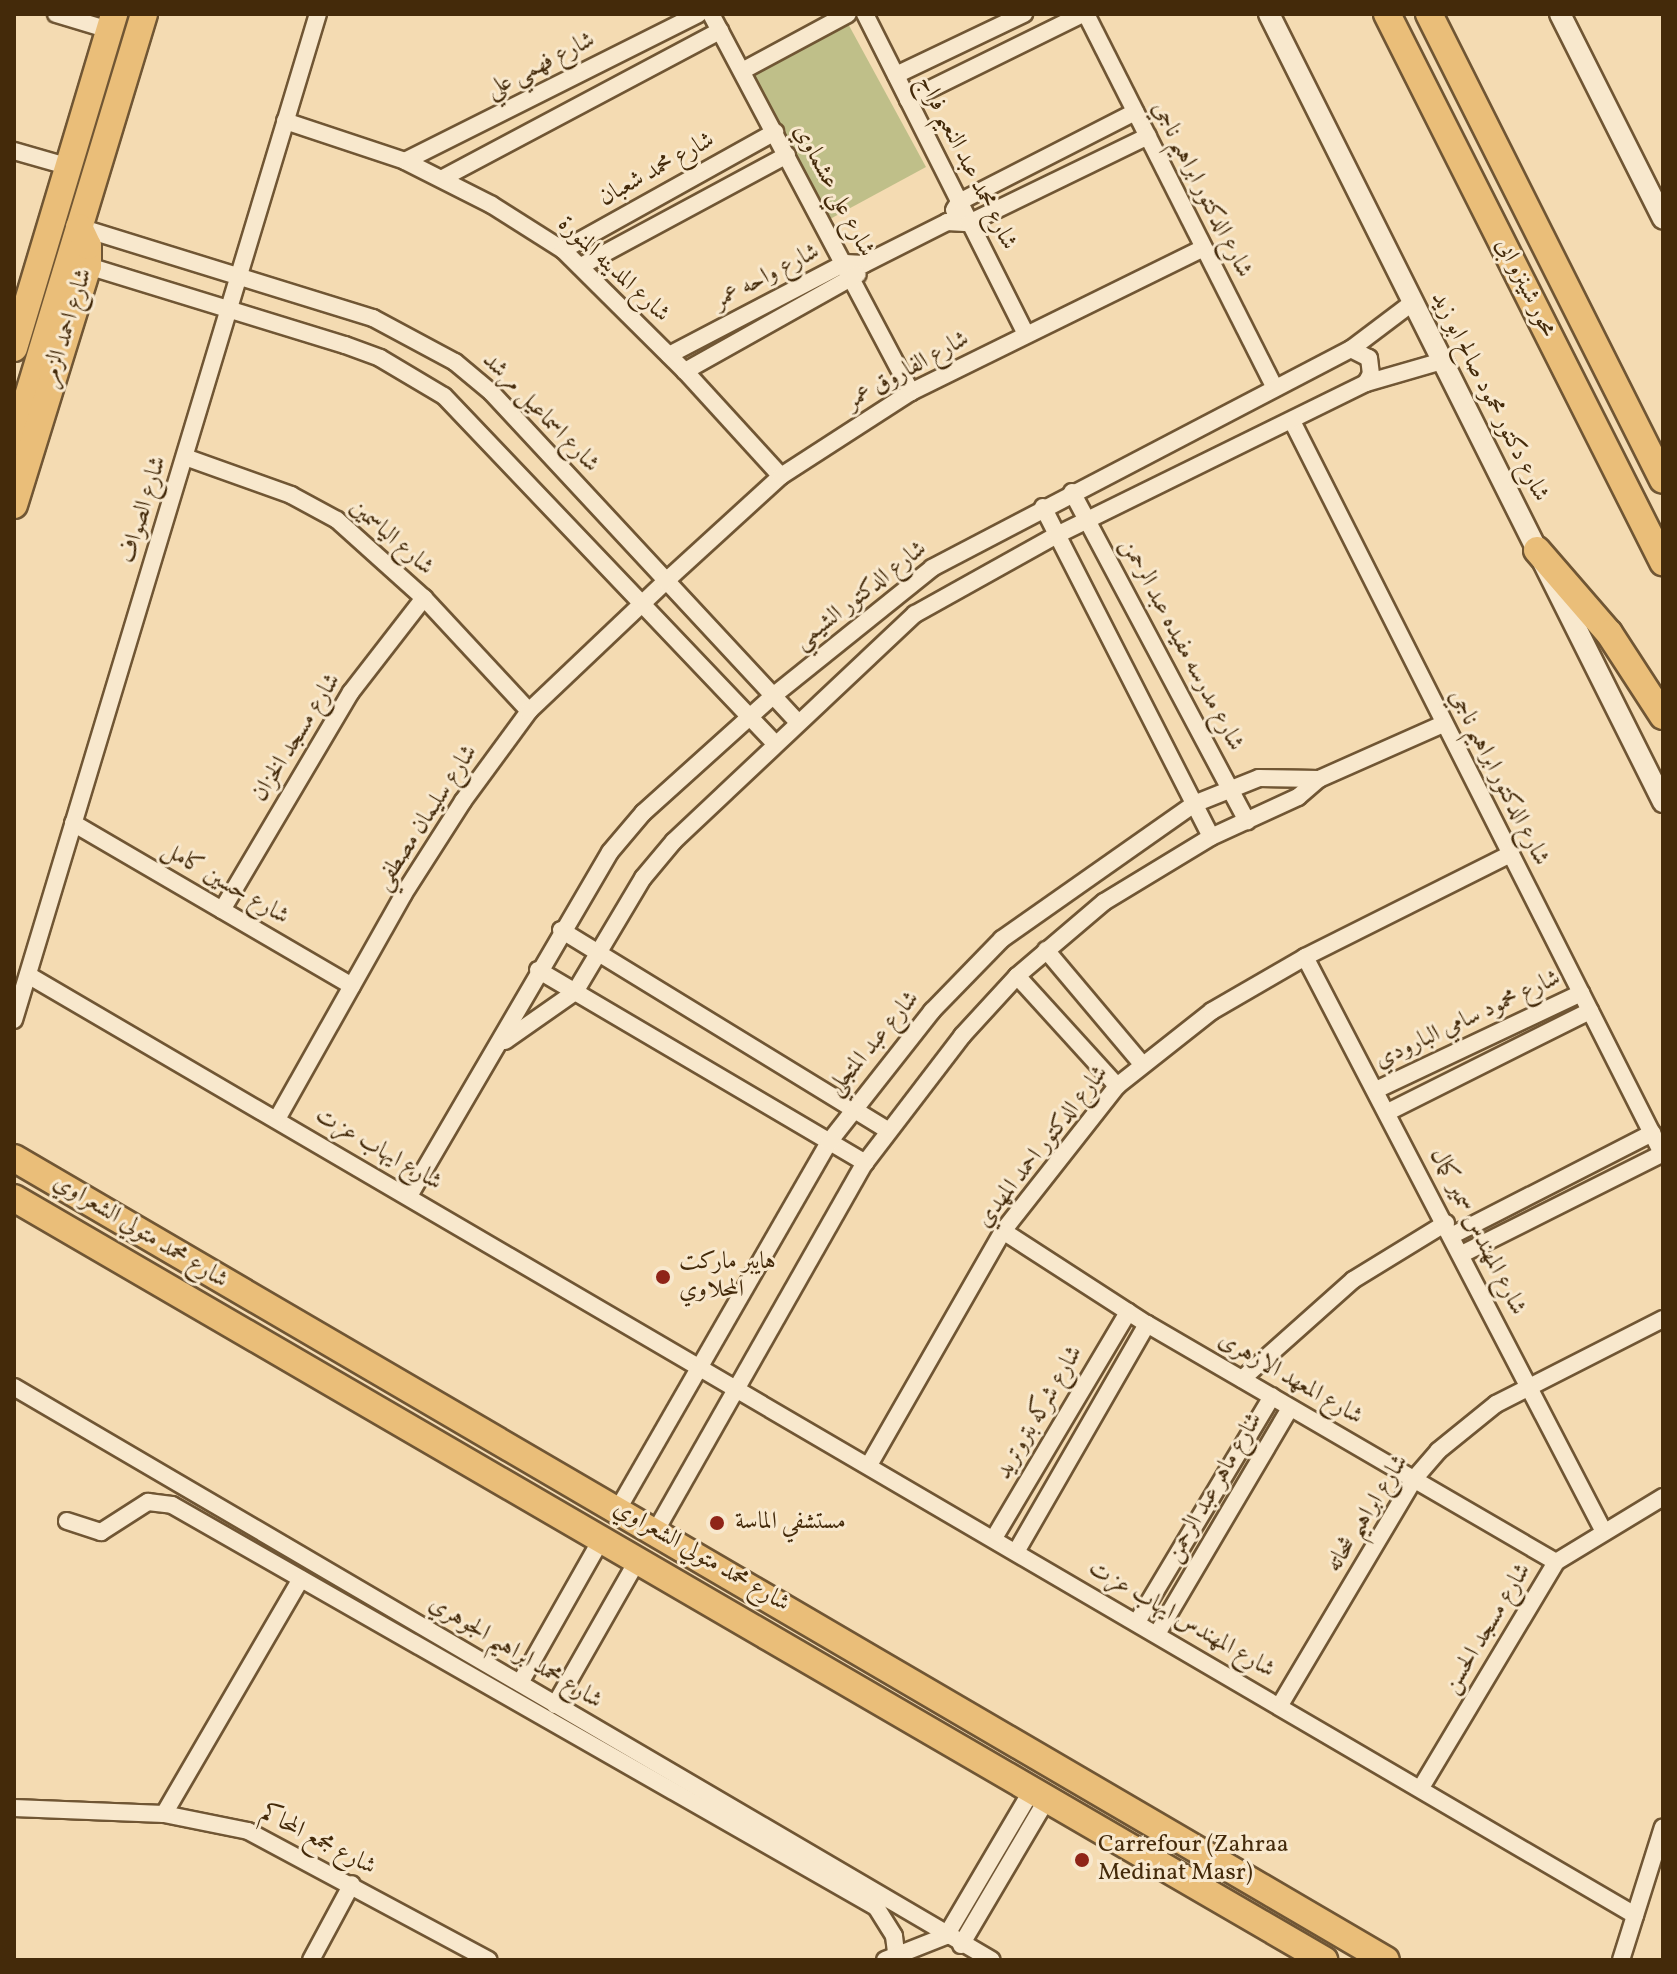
<!DOCTYPE html>
<html>
<head>
<meta charset="utf-8">
<style>
	body { margin:0 }
	#map { position:relative; width:1677px; height:1974px; overflow:hidden; background:#f4dbb2; font-family:Vollkorn,Amiri,serif }
	div>[style] { position:absolute }
	.green>* { inset:0; background:#bfbf89 }
	.roads { filter:drop-shadow(2px 0 #705634) drop-shadow(-2px 0 #705634) drop-shadow(0 2px #705634) drop-shadow(0 -2px #705634) }
	.minor>* { height:16px; margin:-8px; padding:0 8px; transform-origin:8px; border-radius:8px; background:#f8e8cd }
	.tertiary>* { height:20px; margin:-10px; padding:0 10px; transform-origin:10px; border-radius:10px; background:#f8e8cd }
	.primary>* { height:26px; margin:-13px; padding:0 13px; transform-origin:13px; border-radius:13px; background:#eabe79 }
	.dots>* { width:22px; height:22px; translate:-50% -50%; box-sizing:border-box; border:4px solid #f8e8cd; border-radius:50% }
	span { translate:-50% -50%; white-space:nowrap; text-align:center; line-height:1.15; -webkit-text-stroke:6px #f8e8cd; paint-order:stroke }
	.street-label { font-size:24px; color:#442a0a }
	.poi-label { font-size:24px; color:#442a0a }
	.left { translate:0 -50%; text-align:left }
	.frame { position:absolute; inset:0; border:16px solid #442a0a; pointer-events:none }
</style>
</head>
<body>
<div id="map">
	<div class="green">
		<div style="clip-path:polygon(846px 20px,926px 167px,830px 219px,751px 72px)"></div>
	</div>
	<div class="roads">
		<div class="minor">
			<div style="left:56px;top:14px;width:55px;rotate:16.8deg"></div>
			<div style="left:711px;top:14px;width:428px;rotate:62.1deg"></div>
			<div style="left:865px;top:14px;width:358px;rotate:63.3deg"></div>
			<div style="left:1086px;top:14px;width:419px;rotate:63.2deg"></div>
			<div style="left:742px;top:71px;width:120px;rotate:-28.3deg"></div>
			<div style="left:896px;top:75px;width:142px;rotate:-25.5deg"></div>
			<div style="left:908px;top:100px;width:195px;rotate:-26.2deg"></div>
			<div style="left:285px;top:121px;width:126px;rotate:18.4deg"></div>
			<div style="left:405px;top:161px;width:97px;rotate:26.8deg"></div>
			<div style="left:492px;top:205px;width:84px;rotate:32.4deg"></div>
			<div style="left:563px;top:250px;width:172px;rotate:44.8deg"></div>
			<div style="left:685px;top:371px;width:142px;rotate:47.6deg"></div>
			<div style="left:14px;top:151px;width:58px;rotate:15.9deg"></div>
			<div style="left:405px;top:161px;width:328px;rotate:-26.6deg"></div>
			<div style="left:443px;top:178px;width:314px;rotate:-28deg"></div>
			<div style="left:954px;top:210px;width:9px;rotate:-58deg"></div>
			<div style="left:959px;top:202px;width:198px;rotate:-27.1deg"></div>
			<div style="left:79px;top:227px;width:308px;rotate:17.2deg"></div>
			<div style="left:373px;top:318px;width:93px;rotate:28.2deg"></div>
			<div style="left:455px;top:362px;width:47px;rotate:39.8deg"></div>
			<div style="left:491px;top:392px;width:451px;rotate:47.1deg"></div>
			<div style="left:563px;top:250px;width:243px;rotate:-29.1deg"></div>
			<div style="left:88px;top:266px;width:269px;rotate:17.1deg"></div>
			<div style="left:345px;top:345px;width:37px;rotate:20deg"></div>
			<div style="left:380px;top:358px;width:74px;rotate:30.7deg"></div>
			<div style="left:444px;top:396px;width:480px;rotate:46.4deg"></div>
			<div style="left:581px;top:266px;width:234px;rotate:-28.3deg"></div>
			<div style="left:1351px;top:349px;width:20px;rotate:27deg"></div>
			<div style="left:1369px;top:358px;width:16px;rotate:83deg"></div>
			<div style="left:1371px;top:374px;width:10px;rotate:119deg"></div>
			<div style="left:669px;top:355px;width:199px;rotate:-27.6deg"></div>
			<div style="left:845px;top:263px;width:19px;rotate:3deg"></div>
			<div style="left:864px;top:264px;width:93px;rotate:-26.8deg"></div>
			<div style="left:947px;top:222px;width:22px;rotate:3deg"></div>
			<div style="left:969px;top:223px;width:199px;rotate:-25.9deg"></div>
			<div style="left:685px;top:371px;width:198px;rotate:-29.3deg"></div>
			<div style="left:1292px;top:421px;width:822px;rotate:63.19deg"></div>
			<div style="left:185px;top:457px;width:113px;rotate:19.7deg"></div>
			<div style="left:291px;top:495px;width:52px;rotate:28.5deg"></div>
			<div style="left:337px;top:520px;width:117px;rotate:41.9deg"></div>
			<div style="left:424px;top:598px;width:154px;rotate:47.1deg"></div>
			<div style="left:1072px;top:492px;width:373px;rotate:62deg"></div>
			<div style="left:1043px;top:507px;width:370px;rotate:63deg"></div>
			<div style="left:73px;top:823px;width:323px;rotate:30.3deg"></div>
			<div style="left:222px;top:910px;width:253px;rotate:-59.4deg"></div>
			<div style="left:351px;top:692px;width:119px;rotate:-52.2deg"></div>
			<div style="left:561px;top:930px;width:383px;rotate:31.5deg"></div>
			<div style="left:1046px;top:950px;width:149px;rotate:49.9deg"></div>
			<div style="left:1305px;top:957px;width:646px;rotate:62.52deg"></div>
			<div style="left:538px;top:970px;width:380px;rotate:30.5deg"></div>
			<div style="left:28px;top:975px;width:1862px;rotate:30.33deg"></div>
			<div style="left:1017px;top:976px;width:149px;rotate:47.7deg"></div>
			<div style="left:14px;top:1020px;width:1051px;rotate:-73.19deg"></div>
			<div style="left:505px;top:1041px;width:85px;rotate:-35deg"></div>
			<div style="left:575px;top:992px;width:133px;rotate:-59.2deg"></div>
			<div style="left:643px;top:878px;width:48px;rotate:-50deg"></div>
			<div style="left:674px;top:841px;width:331px;rotate:-43.3deg"></div>
			<div style="left:915px;top:614px;width:162px;rotate:-29.1deg"></div>
			<div style="left:1057px;top:535px;width:344px;rotate:-26.2deg"></div>
			<div style="left:1366px;top:383px;width:79px;rotate:-16.1deg"></div>
			<div style="left:1376px;top:1090px;width:227px;rotate:-25.3deg"></div>
			<div style="left:1388px;top:1112px;width:226px;rotate:-26.6deg"></div>
			<div style="left:277px;top:1119px;width:257px;rotate:-60.6deg"></div>
			<div style="left:403px;top:895px;width:112px;rotate:-57.4deg"></div>
			<div style="left:463px;top:801px;width:112px;rotate:-53.7deg"></div>
			<div style="left:529px;top:711px;width:189px;rotate:-43.5deg"></div>
			<div style="left:666px;top:581px;width:156px;rotate:-42.4deg"></div>
			<div style="left:781px;top:476px;width:155px;rotate:-32.9deg"></div>
			<div style="left:911px;top:392px;width:326px;rotate:-26.2deg"></div>
			<div style="left:409px;top:1196px;width:398px;rotate:-59.7deg"></div>
			<div style="left:610px;top:852px;width:51px;rotate:-49.8deg"></div>
			<div style="left:643px;top:813px;width:175px;rotate:-42deg"></div>
			<div style="left:773px;top:696px;width:204px;rotate:-38.8deg"></div>
			<div style="left:932px;top:568px;width:473px;rotate:-27.6deg"></div>
			<div style="left:1351px;top:349px;width:76px;rotate:-37deg"></div>
			<div style="left:1003px;top:1231px;width:171px;rotate:32.9deg"></div>
			<div style="left:1147px;top:1324px;width:473px;rotate:30.2deg"></div>
			<div style="left:1453px;top:1235px;width:224px;rotate:-27.1deg"></div>
			<div style="left:1462px;top:1254px;width:224px;rotate:-26.6deg"></div>
			<div style="left:1242px;top:1379px;width:149px;rotate:-41.7deg"></div>
			<div style="left:1353px;top:1280px;width:109px;rotate:-31.5deg"></div>
			<div style="left:14px;top:1387px;width:1133px;rotate:30.37deg"></div>
			<div style="left:869px;top:1465px;width:270px;rotate:-60.2deg"></div>
			<div style="left:1003px;top:1231px;width:184px;rotate:-51.8deg"></div>
			<div style="left:1117px;top:1086px;width:121px;rotate:-38.3deg"></div>
			<div style="left:1212px;top:1011px;width:108px;rotate:-30.1deg"></div>
			<div style="left:1305px;top:957px;width:230px;rotate:-26.6deg"></div>
			<div style="left:618px;top:1509px;width:423px;rotate:-60.1deg"></div>
			<div style="left:829px;top:1142px;width:167px;rotate:-51.8deg"></div>
			<div style="left:932px;top:1011px;width:100px;rotate:-45.8deg"></div>
			<div style="left:1002px;top:939px;width:235px;rotate:-35.1deg"></div>
			<div style="left:1194px;top:804px;width:70px;rotate:-21.8deg"></div>
			<div style="left:1259px;top:778px;width:60px;rotate:1deg"></div>
			<div style="left:67px;top:1521px;width:36px;rotate:18deg"></div>
			<div style="left:101px;top:1532px;width:56px;rotate:-32.6deg"></div>
			<div style="left:148px;top:1502px;width:24px;rotate:7deg"></div>
			<div style="left:172px;top:1505px;width:811px;rotate:29.73deg"></div>
			<div style="left:876px;top:1907px;width:34px;rotate:58deg"></div>
			<div style="left:894px;top:1936px;width:17px;rotate:83deg"></div>
			<div style="left:655px;top:1532px;width:425px;rotate:-60.4deg"></div>
			<div style="left:865px;top:1163px;width:160px;rotate:-52.6deg"></div>
			<div style="left:962px;top:1036px;width:81px;rotate:-47.5deg"></div>
			<div style="left:1017px;top:976px;width:114px;rotate:-40.4deg"></div>
			<div style="left:1104px;top:902px;width:125px;rotate:-31.3deg"></div>
			<div style="left:1211px;top:837px;width:96px;rotate:-24.7deg"></div>
			<div style="left:1298px;top:797px;width:28px;rotate:-41deg"></div>
			<div style="left:1319px;top:779px;width:136px;rotate:-23.9deg"></div>
			<div style="left:994px;top:1538px;width:263px;rotate:-59.3deg"></div>
			<div style="left:1016px;top:1552px;width:263px;rotate:-60.1deg"></div>
			<div style="left:1137px;top:1622px;width:263px;rotate:-59.1deg"></div>
			<div style="left:1157px;top:1634px;width:262px;rotate:-59.5deg"></div>
			<div style="left:520px;top:1683px;width:164px;rotate:-60.5deg"></div>
			<div style="left:555px;top:1705px;width:166px;rotate:-60.3deg"></div>
			<div style="left:1280px;top:1705px;width:263px;rotate:-59.3deg"></div>
			<div style="left:1414px;top:1479px;width:37px;rotate:-49deg"></div>
			<div style="left:1438px;top:1451px;width:75px;rotate:-39deg"></div>
			<div style="left:1496px;top:1404px;width:187px;rotate:-27deg"></div>
			<div style="left:1422px;top:1786px;width:261px;rotate:-59.1deg"></div>
			<div style="left:1556px;top:1562px;width:125px;rotate:-31.3deg"></div>
			<div style="left:14px;top:1808px;width:150px;rotate:2.3deg"></div>
			<div style="left:164px;top:1814px;width:86px;rotate:11.4deg"></div>
			<div style="left:248px;top:1831px;width:273px;rotate:28.2deg"></div>
			<div style="left:164px;top:1814px;width:272px;rotate:-59.8deg"></div>
			<div style="left:961px;top:1945px;width:169px;rotate:-59.5deg"></div>
			<div style="left:311px;top:1960px;width:86px;rotate:-61.7deg"></div>
			<div style="left:885px;top:1960px;width:66px;rotate:-21.5deg"></div>
			<div style="left:946px;top:1936px;width:169px;rotate:-59.5deg"></div>
			<div style="left:1621px;top:1960px;width:139px;rotate:-72.5deg"></div>
		</div>
		<div class="tertiary">
			<div style="left:1269px;top:14px;width:881px;rotate:63.43deg"></div>
			<div style="left:1560px;top:14px;width:229px;rotate:63.3deg"></div>
		</div>
		<div class="primary">
			<div style="left:1387px;top:14px;width:614px;rotate:63.27deg"></div>
			<div style="left:1429px;top:14px;width:521px;rotate:63.34deg"></div>
			<div style="left:14px;top:348px;width:349px;rotate:-73.3deg"></div>
			<div style="left:14px;top:442px;width:447px;rotate:-73.1deg"></div>
			<div style="left:14px;top:505px;width:250px;rotate:-72.8deg"></div>
			<div style="left:88px;top:266px;width:20px;rotate:-90deg"></div>
			<div style="left:88px;top:246px;width:21px;rotate:-115deg"></div>
			<div style="left:1537px;top:550px;width:110px;rotate:49.1deg"></div>
			<div style="left:1609px;top:633px;width:99px;rotate:57deg"></div>
			<div style="left:14px;top:1158px;width:1589px;rotate:30.31deg"></div>
			<div style="left:14px;top:1198px;width:1516px;rotate:30.19deg"></div>
		</div>
	</div>
	<div class="dots">
		<div style="left:663px;top:1277px;background:#8f2418"></div>
		<div style="left:717px;top:1523px;background:#8f2418"></div>
		<div style="left:1082px;top:1860px;background:#8f2418"></div>
	</div>
	<div class="street-label">
		<span style="left:541px;top:66px;rotate:-27deg">شارع فهمي علي</span>
		<span style="left:966px;top:163px;rotate:63deg">شارع محمد عبد النعيم فراج</span>
		<span style="left:657px;top:170px;rotate:-29deg">شارع محمد شعبان</span>
		<span style="left:1201px;top:190px;rotate:63deg">شارع الدكتور ابراهيم ناجي</span>
		<span style="left:833px;top:191px;rotate:62deg">شارع علي عشماوي</span>
		<span style="left:613px;top:270px;rotate:43deg">شارع المدينه المنورة</span>
		<span style="left:767px;top:277px;rotate:-27deg">شارع واحه عمر</span>
		<span style="left:1525px;top:288px;rotate:63deg">محور شينزو ابى</span>
		<span style="left:68px;top:328px;rotate:-73deg">شارع احمد الزمر</span>
		<span style="left:908px;top:371px;rotate:-29deg">شارع الفاروق عمر</span>
		<span style="left:1489px;top:397px;rotate:63deg">شارع دكتور محمود صالح ابو زيد</span>
		<span style="left:540px;top:413px;rotate:46deg">شارع اسماعيل مرشد</span>
		<span style="left:144px;top:510px;rotate:-73deg">شارع الصواف</span>
		<span style="left:391px;top:538px;rotate:41deg">شارع الياسمين</span>
		<span style="left:861px;top:596px;rotate:-38deg">شارع الدكتور الشيمي</span>
		<span style="left:1181px;top:645px;rotate:62deg">شارع مدرسه مفيده عبد الرحمن</span>
		<span style="left:297px;top:738px;rotate:-58deg">شارع مسجد الخزان</span>
		<span style="left:1498px;top:778px;rotate:63deg">شارع الدكتور ابراهيم ناجي</span>
		<span style="left:427px;top:818px;rotate:-57deg">شارع سليمان مصطفي</span>
		<span style="left:225px;top:884px;rotate:30deg">شارع حسين كامل</span>
		<span style="left:1468px;top:1020px;rotate:-25deg">شارع محمود سامي البارودي</span>
		<span style="left:874px;top:1044px;rotate:-50deg">شارع عبد المتجلي</span>
		<span style="left:1043px;top:1147px;rotate:-52deg">شارع الدكتور احمد المهدي</span>
		<span style="left:378px;top:1150px;rotate:30deg">شارع ايهاب عزت</span>
		<span style="left:140px;top:1232px;rotate:31deg">شارع محمد متولي الشعراوي</span>
		<span style="left:1477px;top:1232px;rotate:63deg">شارع المهندس سمير كمال</span>
		<span style="left:1290px;top:1379px;rotate:30deg">شارع المعهد الازهرى</span>
		<span style="left:1040px;top:1413px;rotate:-60deg">شارع شركه بتروتريد</span>
		<span style="left:1215px;top:1488px;rotate:-60deg">شارع ماهر عبد الرحمن</span>
		<span style="left:1368px;top:1514px;rotate:-58deg">شارع ابراهيم شحاته</span>
		<span style="left:701px;top:1557px;rotate:30deg">شارع محمد متولي الشعراوي</span>
		<span style="left:1181px;top:1620px;rotate:30deg">شارع المهندس ايهاب عزت</span>
		<span style="left:1488px;top:1629px;rotate:-59deg">شارع مسجد الحسن</span>
		<span style="left:515px;top:1653px;rotate:31deg">شارع محمد ابراهيم الجوهري</span>
		<span style="left:318px;top:1841px;rotate:27deg">شارع مجمع المحاكم</span>
	</div>
	<div class="poi-label">
		<span class="left" style="left:679px;top:1277px">هايبر ماركت<br>المحلاوي</span>
		<span class="left" style="left:735px;top:1523px">مستشفي الماسة</span>
		<span class="left" style="left:1098px;top:1860px">Carrefour (Zahraa<br>Medinat Masr)</span>
	</div>
	<div class="frame"></div>
</div>
</body>
</html>
